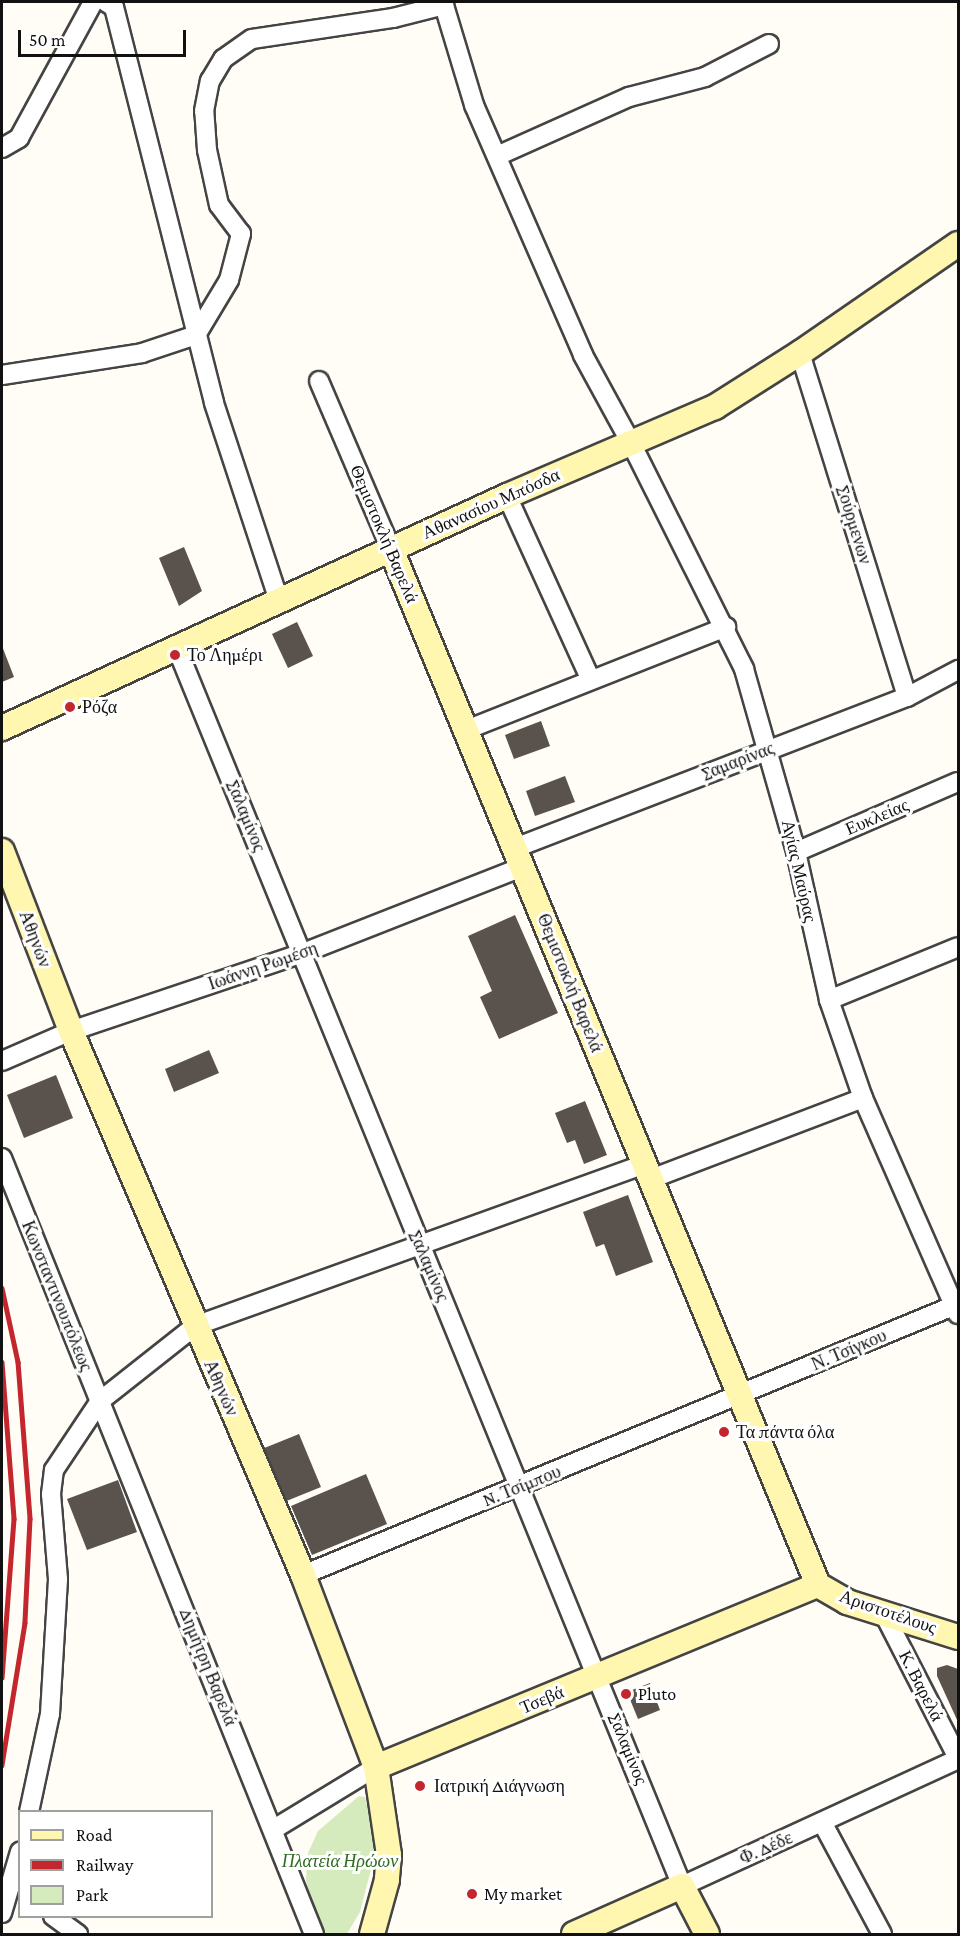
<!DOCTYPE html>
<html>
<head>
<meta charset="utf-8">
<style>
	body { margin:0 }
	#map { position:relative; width:960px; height:1936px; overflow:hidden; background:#fffdf5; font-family:"Crimson Pro",serif }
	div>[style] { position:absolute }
	.green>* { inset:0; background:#d5ebbd }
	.building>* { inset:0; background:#5a524d }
	.roads { filter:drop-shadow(2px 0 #444) drop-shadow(-2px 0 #444) drop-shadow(0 2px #444) drop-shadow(0 -2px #444) }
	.street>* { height:18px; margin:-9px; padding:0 9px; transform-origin:9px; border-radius:9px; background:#fff }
	.secondary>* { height:24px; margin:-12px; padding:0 12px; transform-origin:12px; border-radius:12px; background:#fff6b0 }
	.rail>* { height:4.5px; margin:-2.25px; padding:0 2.25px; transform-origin:2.25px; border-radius:2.25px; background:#c4262e }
	.dots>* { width:16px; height:16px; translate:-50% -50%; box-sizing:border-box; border:3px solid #fff; border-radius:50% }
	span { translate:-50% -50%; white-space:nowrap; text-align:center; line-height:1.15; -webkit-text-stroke:6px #fff; paint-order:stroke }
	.street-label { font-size:18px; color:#111 }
	.poi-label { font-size:18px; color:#111 }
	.left { translate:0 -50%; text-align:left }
	.park-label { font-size:18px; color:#2f6b1f; font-style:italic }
	.frame { position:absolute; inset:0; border:3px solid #111; pointer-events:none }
	.legend { position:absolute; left:18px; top:1810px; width:195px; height:108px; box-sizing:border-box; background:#fff; border:2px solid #a0a0a0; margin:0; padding:8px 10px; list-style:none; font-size:18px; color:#111 }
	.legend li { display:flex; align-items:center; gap:12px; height:30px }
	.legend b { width:30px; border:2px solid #a0a0a0 }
	.scale { position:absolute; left:18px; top:30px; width:168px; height:27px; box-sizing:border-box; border:3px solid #111; border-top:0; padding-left:8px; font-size:18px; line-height:21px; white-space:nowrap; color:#111; -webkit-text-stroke:4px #fff; paint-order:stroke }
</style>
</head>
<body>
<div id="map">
	<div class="green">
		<div style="clip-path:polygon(359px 1796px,365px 1797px,375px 1836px,372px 1865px,360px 1912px,347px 1934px,325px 1934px,311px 1906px,306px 1880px,308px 1853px,318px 1831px)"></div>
	</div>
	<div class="building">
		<div style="clip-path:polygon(184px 547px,202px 591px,179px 606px,159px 558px)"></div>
		<div style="clip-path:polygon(297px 622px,313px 656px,288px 668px,272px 634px)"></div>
		<div style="clip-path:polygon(2px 646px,14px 677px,2px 682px)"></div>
		<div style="clip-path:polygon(541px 721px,550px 746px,514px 759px,505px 735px)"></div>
		<div style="clip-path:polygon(565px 776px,575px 802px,535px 816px,526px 791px)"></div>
		<div style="clip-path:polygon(515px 915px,558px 1013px,499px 1039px,480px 997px,492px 991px,468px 936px)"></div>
		<div style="clip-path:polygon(209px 1050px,219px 1073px,174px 1092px,165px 1069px)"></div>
		<div style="clip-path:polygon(56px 1075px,73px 1118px,24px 1138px,7px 1095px)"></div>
		<div style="clip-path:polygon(585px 1101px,607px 1155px,584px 1164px,575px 1140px,567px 1143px,555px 1113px)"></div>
		<div style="clip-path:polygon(628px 1195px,653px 1262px,616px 1276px,604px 1244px,596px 1247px,583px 1212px)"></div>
		<div style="clip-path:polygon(299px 1434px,321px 1487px,284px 1502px,262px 1449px)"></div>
		<div style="clip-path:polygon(366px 1474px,387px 1524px,312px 1555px,291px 1506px)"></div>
		<div style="clip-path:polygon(118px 1480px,137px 1532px,87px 1550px,67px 1499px)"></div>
		<div style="clip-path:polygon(947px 1665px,958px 1669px,958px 1722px,937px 1676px,937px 1668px)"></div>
		<div style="clip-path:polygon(650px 1683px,660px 1710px,638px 1719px,627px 1692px)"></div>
	</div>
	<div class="roads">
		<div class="street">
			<div style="left:106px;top:2px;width:9px;rotate:32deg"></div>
			<div style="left:114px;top:7px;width:408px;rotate:75.8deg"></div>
			<div style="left:214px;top:403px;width:208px;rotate:71.8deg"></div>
			<div style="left:443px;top:2px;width:108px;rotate:73.2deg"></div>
			<div style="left:474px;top:105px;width:273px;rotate:66.4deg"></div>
			<div style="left:583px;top:355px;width:100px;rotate:61.4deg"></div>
			<div style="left:631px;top:443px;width:253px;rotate:63.4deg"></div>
			<div style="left:744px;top:669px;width:190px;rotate:74.1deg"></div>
			<div style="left:796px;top:852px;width:152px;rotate:77.4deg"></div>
			<div style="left:829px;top:1000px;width:104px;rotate:70.9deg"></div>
			<div style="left:863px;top:1098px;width:236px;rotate:66.3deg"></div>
			<div style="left:2px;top:148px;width:20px;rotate:-30deg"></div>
			<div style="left:19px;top:138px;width:155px;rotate:-61.4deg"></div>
			<div style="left:497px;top:156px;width:145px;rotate:-24.1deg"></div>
			<div style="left:629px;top:97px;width:79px;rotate:-14.7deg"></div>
			<div style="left:705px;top:77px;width:72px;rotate:-27.3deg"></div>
			<div style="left:800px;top:353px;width:360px;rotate:72.7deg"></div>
			<div style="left:2px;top:375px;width:142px;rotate:-8.9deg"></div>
			<div style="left:142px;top:353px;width:57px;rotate:-18.4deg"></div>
			<div style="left:196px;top:335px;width:64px;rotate:-59deg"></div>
			<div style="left:229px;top:280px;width:48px;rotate:-75.4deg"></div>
			<div style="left:241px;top:234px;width:36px;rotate:-127deg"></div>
			<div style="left:219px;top:205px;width:56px;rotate:-102.3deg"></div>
			<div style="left:207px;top:150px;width:39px;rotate:-94deg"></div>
			<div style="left:204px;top:111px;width:31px;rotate:-79deg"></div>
			<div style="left:210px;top:81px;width:26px;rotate:-59deg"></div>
			<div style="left:223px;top:59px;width:35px;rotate:-35deg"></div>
			<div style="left:252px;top:39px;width:143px;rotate:-8.5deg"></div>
			<div style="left:393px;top:18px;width:53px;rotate:-14.3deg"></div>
			<div style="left:319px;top:381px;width:183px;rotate:66.8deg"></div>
			<div style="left:507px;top:496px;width:202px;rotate:65.5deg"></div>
			<div style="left:176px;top:646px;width:1339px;rotate:67.8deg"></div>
			<div style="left:682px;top:1886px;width:304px;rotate:-24.7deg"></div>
			<div style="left:466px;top:730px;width:280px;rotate:-21.6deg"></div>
			<div style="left:515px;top:848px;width:420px;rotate:-21.1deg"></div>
			<div style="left:907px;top:697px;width:58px;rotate:-27.9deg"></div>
			<div style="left:796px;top:852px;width:176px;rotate:-23.4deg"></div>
			<div style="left:829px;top:1000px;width:139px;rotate:-22.3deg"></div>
			<div style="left:2px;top:1061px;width:75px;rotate:-23.5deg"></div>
			<div style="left:71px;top:1031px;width:245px;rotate:-18.6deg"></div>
			<div style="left:303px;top:953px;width:235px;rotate:-21.4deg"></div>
			<div style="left:2px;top:1158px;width:836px;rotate:68.1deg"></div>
			<div style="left:651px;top:1179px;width:227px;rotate:-20.9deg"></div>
			<div style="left:303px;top:1575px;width:709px;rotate:-22.48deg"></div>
			<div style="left:884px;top:1614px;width:162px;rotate:62.8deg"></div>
			<div style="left:29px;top:1812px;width:100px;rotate:-77.9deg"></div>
			<div style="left:50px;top:1714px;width:135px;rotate:-86.6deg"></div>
			<div style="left:58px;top:1579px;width:85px;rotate:-94.7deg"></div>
			<div style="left:51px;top:1494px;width:24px;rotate:-83deg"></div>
			<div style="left:54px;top:1470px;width:83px;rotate:-56.3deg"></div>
			<div style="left:100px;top:1401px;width:121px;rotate:-38.3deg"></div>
			<div style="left:195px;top:1326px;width:478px;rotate:-19.8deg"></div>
			<div style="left:822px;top:1822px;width:127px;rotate:61.8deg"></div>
			<div style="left:274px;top:1829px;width:119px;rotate:-31.3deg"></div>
			<div style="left:2px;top:1913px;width:64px;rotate:-73.6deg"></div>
			<div style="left:53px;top:1916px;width:31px;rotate:36deg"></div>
		</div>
		<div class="secondary">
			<div style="left:391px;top:549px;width:1121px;rotate:67.6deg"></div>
			<div style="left:2px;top:728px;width:556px;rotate:-24.67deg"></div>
			<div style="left:507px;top:496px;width:226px;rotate:-23.2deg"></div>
			<div style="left:715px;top:407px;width:101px;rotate:-32.4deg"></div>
			<div style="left:800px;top:353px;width:192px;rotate:-34.6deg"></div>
			<div style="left:2px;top:851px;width:193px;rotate:69deg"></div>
			<div style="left:71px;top:1031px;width:591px;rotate:66.9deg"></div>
			<div style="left:303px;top:1575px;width:205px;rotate:69.2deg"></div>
			<div style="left:376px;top:1767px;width:89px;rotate:81.6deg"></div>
			<div style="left:389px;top:1855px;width:25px;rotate:95deg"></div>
			<div style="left:387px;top:1880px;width:56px;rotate:105.5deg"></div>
			<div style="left:818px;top:1585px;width:34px;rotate:30deg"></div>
			<div style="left:847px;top:1602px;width:116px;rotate:17.5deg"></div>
			<div style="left:376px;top:1767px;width:478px;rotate:-22.4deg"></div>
			<div style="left:574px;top:1934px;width:118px;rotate:-24deg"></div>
			<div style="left:682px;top:1886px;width:54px;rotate:62.5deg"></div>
		</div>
	</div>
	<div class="rail">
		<div style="left:2px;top:1288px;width:76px;rotate:77.8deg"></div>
		<div style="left:18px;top:1362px;width:157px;rotate:85.6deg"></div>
		<div style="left:30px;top:1519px;width:104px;rotate:92.8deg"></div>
		<div style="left:25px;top:1623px;width:144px;rotate:99.2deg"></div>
		<div style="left:2px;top:1362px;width:157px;rotate:85.6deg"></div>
		<div style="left:14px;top:1519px;width:159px;rotate:94.3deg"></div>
	</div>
	<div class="dots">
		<div style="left:175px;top:655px;background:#c4262e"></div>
		<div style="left:70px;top:707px;background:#c4262e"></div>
		<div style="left:724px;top:1432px;background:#c4262e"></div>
		<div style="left:626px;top:1694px;background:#c4262e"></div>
		<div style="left:420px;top:1786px;background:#c4262e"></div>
		<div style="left:472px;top:1894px;background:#c4262e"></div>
	</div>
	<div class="street-label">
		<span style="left:491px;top:504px;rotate:-24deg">Αθανασίου Μπόσδα</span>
		<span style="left:854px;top:525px;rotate:73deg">Σούρμενων</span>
		<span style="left:384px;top:534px;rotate:67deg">Θεμιστοκλή Βαρελά</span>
		<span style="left:738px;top:761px;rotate:-21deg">Σαμαρίνας</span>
		<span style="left:246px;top:816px;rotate:68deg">Σαλαμίνος</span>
		<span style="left:877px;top:817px;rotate:-23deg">Ευκλείας</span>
		<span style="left:799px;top:871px;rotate:77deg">Αγίας Μαύρας</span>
		<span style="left:35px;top:939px;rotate:69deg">Αθηνών</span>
		<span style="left:263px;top:966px;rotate:-19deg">Ιωάννη Ρωμέση</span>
		<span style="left:570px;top:983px;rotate:68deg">Θεμιστοκλή Βαρελά</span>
		<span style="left:429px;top:1266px;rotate:67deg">Σαλαμίνος</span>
		<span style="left:57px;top:1296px;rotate:68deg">Κωνσταντινουπόλεως</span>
		<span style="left:849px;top:1350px;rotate:-23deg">Ν. Τσίγκου</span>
		<span style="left:221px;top:1388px;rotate:66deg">Αθηνών</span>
		<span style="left:522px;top:1486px;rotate:-22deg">N. Τσίμπου</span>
		<span style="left:888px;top:1612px;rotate:19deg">Αριστοτέλους</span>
		<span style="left:208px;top:1667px;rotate:68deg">Δημήτρη Βαρελά</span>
		<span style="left:921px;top:1686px;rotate:63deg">Κ. Βαρελά</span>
		<span style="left:542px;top:1700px;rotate:-23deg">Τσεβά</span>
		<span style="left:628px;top:1749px;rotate:68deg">Σαλαμίνος</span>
		<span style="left:766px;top:1848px;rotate:-24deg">Φ. Δέδε</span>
	</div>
	<div class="poi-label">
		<span class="left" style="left:187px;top:655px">Το Λημέρι</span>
		<span class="left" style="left:82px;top:707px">Ρόζα</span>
		<span class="left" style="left:736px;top:1432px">Τα πάντα όλα</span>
		<span class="left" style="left:638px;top:1694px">Pluto</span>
		<span class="left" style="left:434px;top:1786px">Ιατρική Διάγνωση</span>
		<span class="left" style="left:484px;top:1894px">My market</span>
	</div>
	<div class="park-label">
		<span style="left:340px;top:1861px">Πλατεία Ηρώων</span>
	</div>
	<div class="frame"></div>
	<ul class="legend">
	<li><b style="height:8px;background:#fff6b0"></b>Road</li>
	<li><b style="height:8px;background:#c4262e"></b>Railway</li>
	<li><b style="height:16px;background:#d5ebbd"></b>Park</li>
	</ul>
	<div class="scale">50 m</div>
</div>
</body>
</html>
